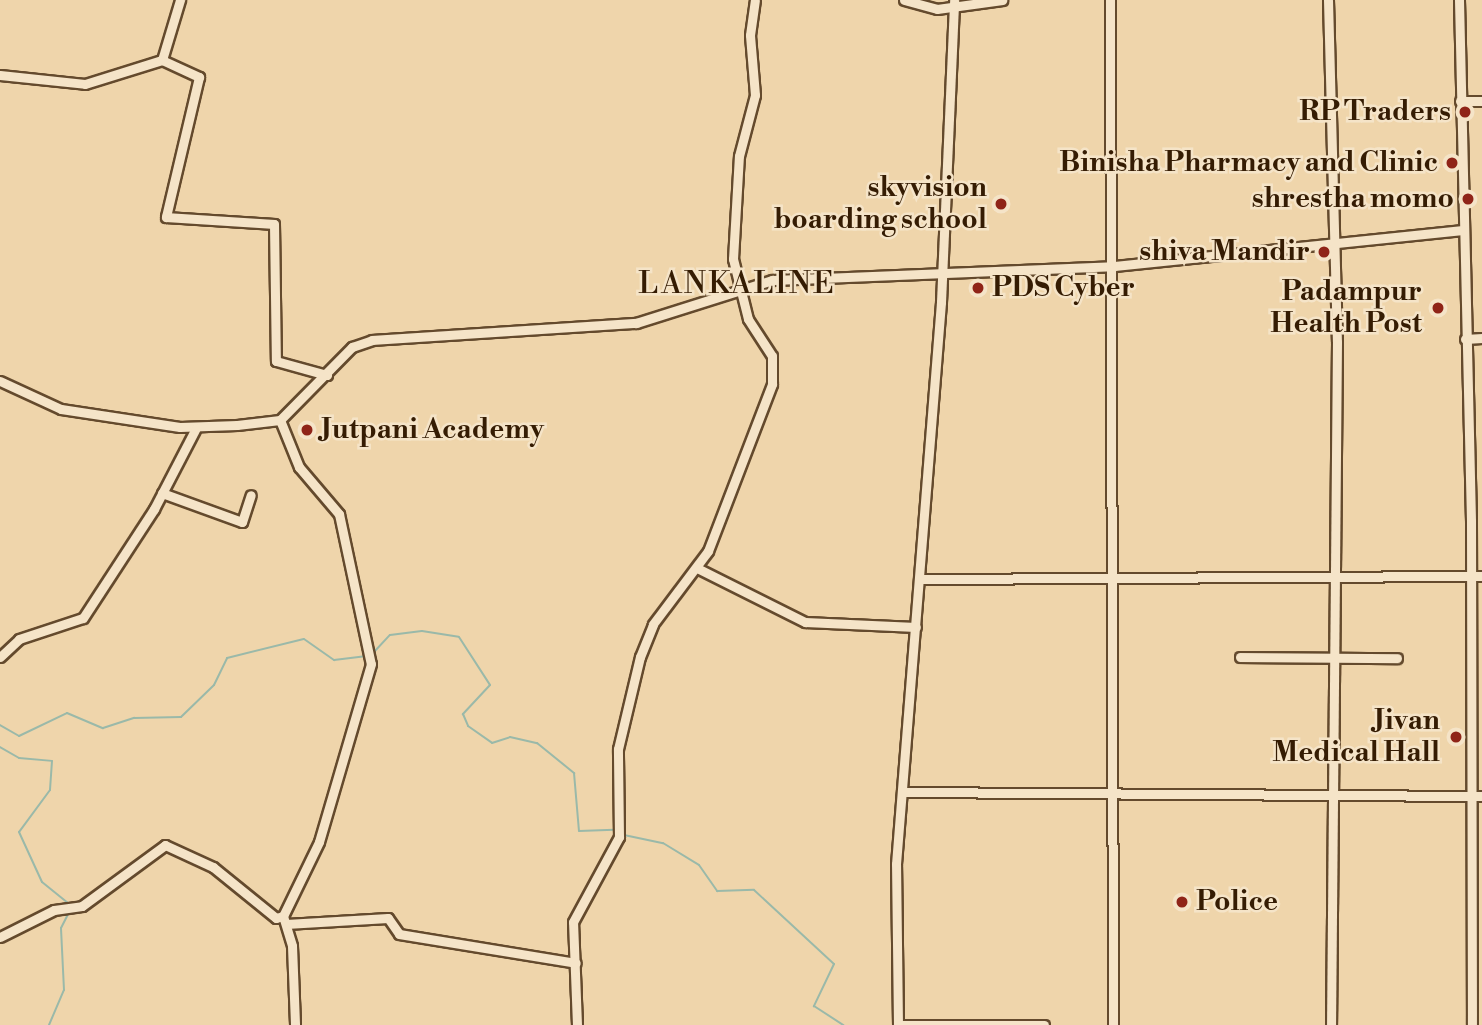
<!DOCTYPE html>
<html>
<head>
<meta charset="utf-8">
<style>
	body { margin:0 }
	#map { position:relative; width:1482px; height:1025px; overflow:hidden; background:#efd5ab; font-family:"Libre Bodoni",serif }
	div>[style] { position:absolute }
	.stream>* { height:2px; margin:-1px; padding:0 1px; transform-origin:1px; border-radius:1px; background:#9ab9a9 }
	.roads { filter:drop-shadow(2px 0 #644a2d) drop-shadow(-2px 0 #644a2d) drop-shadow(0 2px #644a2d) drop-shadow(0 -2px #644a2d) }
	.minor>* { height:9px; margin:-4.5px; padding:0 4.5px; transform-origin:4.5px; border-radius:4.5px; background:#f5e4c8 }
	.dots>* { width:19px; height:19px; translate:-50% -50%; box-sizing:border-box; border:4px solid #f5e4c8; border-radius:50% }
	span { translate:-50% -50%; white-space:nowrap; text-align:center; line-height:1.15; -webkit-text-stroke:5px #f5e4c8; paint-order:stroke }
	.poi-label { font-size:28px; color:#351c03; font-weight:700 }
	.right { translate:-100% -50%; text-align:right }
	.left { translate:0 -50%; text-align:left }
	.neighbourhood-label { font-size:30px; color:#351c03; letter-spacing:2px }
</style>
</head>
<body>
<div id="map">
	<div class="stream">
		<div style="left:374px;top:652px;width:23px;rotate:-47deg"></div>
		<div style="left:390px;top:635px;width:32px;rotate:-7deg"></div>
		<div style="left:422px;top:631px;width:37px;rotate:9deg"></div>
		<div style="left:459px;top:637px;width:57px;rotate:57.1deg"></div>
		<div style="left:490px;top:685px;width:40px;rotate:133deg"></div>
		<div style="left:463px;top:714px;width:13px;rotate:67deg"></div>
		<div style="left:468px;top:726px;width:29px;rotate:35deg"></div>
		<div style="left:492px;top:743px;width:19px;rotate:-18deg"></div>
		<div style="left:510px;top:737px;width:28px;rotate:13deg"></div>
		<div style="left:537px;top:743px;width:48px;rotate:39deg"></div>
		<div style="left:574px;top:773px;width:58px;rotate:85.1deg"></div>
		<div style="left:579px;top:831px;width:35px;rotate:-2deg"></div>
		<div style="left:0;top:725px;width:22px;rotate:30deg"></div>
		<div style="left:19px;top:736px;width:53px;rotate:-25.6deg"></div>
		<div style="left:67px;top:713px;width:39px;rotate:23deg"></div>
		<div style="left:103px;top:728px;width:33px;rotate:-18deg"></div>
		<div style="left:134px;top:718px;width:47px;rotate:-1.2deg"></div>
		<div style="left:181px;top:717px;width:46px;rotate:-44.1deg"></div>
		<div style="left:214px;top:685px;width:30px;rotate:-64deg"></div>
		<div style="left:227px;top:658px;width:79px;rotate:-13.9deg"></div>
		<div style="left:304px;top:639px;width:37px;rotate:35deg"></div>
		<div style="left:334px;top:660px;width:31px;rotate:-7deg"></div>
		<div style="left:0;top:747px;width:22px;rotate:30deg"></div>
		<div style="left:19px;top:758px;width:33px;rotate:5deg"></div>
		<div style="left:52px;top:761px;width:29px;rotate:94deg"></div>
		<div style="left:50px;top:790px;width:52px;rotate:126.4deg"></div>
		<div style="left:19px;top:832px;width:55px;rotate:65.3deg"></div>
		<div style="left:42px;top:882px;width:33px;rotate:39deg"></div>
		<div style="left:624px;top:835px;width:40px;rotate:12deg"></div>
		<div style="left:663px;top:843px;width:42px;rotate:31.4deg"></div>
		<div style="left:699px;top:865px;width:32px;rotate:55deg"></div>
		<div style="left:717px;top:891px;width:37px;rotate:-2deg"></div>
		<div style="left:754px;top:890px;width:109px;rotate:42.8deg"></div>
		<div style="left:834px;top:964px;width:47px;rotate:115.5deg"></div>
		<div style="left:814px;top:1006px;width:35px;rotate:33deg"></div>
		<div style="left:49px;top:1025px;width:38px;rotate:-67deg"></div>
		<div style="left:64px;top:990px;width:62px;rotate:-92.8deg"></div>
		<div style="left:61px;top:928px;width:18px;rotate:-63deg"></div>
	</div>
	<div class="roads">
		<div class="minor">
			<div style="left:904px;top:0;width:34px;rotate:15deg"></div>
			<div style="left:937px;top:9px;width:66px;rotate:-7.9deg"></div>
			<div style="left:1110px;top:0;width:1025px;rotate:89.83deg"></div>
			<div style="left:1328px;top:0;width:342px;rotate:88.5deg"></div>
			<div style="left:1337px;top:342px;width:683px;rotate:90.5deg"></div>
			<div style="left:1459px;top:0;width:521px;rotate:88.68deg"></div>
			<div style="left:1471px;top:521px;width:504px;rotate:89.89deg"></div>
			<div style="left:162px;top:60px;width:41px;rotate:24.7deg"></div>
			<div style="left:199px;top:77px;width:144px;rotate:103.3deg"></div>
			<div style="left:166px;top:217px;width:108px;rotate:3.7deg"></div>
			<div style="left:274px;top:224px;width:137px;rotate:89.2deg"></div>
			<div style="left:276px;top:361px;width:53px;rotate:15.4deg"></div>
			<div style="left:0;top:75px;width:85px;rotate:6deg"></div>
			<div style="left:85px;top:84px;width:81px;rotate:-17.3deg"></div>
			<div style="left:162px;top:60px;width:63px;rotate:-73.3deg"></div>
			<div style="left:1460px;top:101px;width:22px"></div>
			<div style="left:1465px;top:339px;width:17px;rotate:-3deg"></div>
			<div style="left:0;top:381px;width:67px;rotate:24.7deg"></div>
			<div style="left:61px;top:409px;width:120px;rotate:8.6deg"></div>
			<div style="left:180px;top:427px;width:57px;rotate:-2deg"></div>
			<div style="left:237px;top:425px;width:43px;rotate:-6.6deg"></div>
			<div style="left:280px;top:420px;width:103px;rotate:-45.4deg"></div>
			<div style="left:352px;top:347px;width:21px;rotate:-19deg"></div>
			<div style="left:372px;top:340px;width:265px;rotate:-3.7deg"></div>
			<div style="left:636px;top:323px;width:143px;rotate:-17.5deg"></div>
			<div style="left:772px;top:280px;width:342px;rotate:-2.3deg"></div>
			<div style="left:1114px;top:266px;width:351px;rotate:-5.9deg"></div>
			<div style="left:280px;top:420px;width:51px;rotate:68deg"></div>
			<div style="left:299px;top:467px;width:62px;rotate:49.6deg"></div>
			<div style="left:339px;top:514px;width:153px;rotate:78deg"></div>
			<div style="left:371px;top:664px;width:185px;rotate:106.3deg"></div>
			<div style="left:319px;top:842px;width:82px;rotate:115.9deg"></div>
			<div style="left:283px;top:916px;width:31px;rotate:73deg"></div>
			<div style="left:292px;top:946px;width:79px;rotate:87.8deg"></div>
			<div style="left:162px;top:493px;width:85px;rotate:19.9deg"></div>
			<div style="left:242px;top:522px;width:28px;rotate:-72deg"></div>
			<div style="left:699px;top:569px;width:119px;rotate:26.6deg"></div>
			<div style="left:805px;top:622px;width:111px;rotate:2.6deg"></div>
			<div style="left:922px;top:579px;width:560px;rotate:-0.31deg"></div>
			<div style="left:0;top:657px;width:26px;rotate:-43deg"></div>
			<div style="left:19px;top:639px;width:67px;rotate:-18.2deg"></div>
			<div style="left:83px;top:618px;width:130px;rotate:-56.9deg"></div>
			<div style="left:154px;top:509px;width:91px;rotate:-62.6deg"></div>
			<div style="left:1240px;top:657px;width:157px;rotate:0.4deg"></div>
			<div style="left:904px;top:792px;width:578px;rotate:0.4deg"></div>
			<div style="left:286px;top:924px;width:102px;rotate:-3.4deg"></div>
			<div style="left:388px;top:918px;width:19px;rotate:55deg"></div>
			<div style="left:399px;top:934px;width:179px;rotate:9.3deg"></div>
			<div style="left:0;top:937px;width:60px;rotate:-26.6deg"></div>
			<div style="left:54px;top:910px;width:28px;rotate:-8deg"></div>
			<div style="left:82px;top:906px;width:103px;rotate:-36.3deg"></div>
			<div style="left:165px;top:845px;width:53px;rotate:24.6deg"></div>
			<div style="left:213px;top:867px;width:81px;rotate:39deg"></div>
			<div style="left:276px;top:918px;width:7px;rotate:-16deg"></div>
			<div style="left:577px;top:1025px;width:103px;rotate:-92.2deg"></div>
			<div style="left:573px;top:922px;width:97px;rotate:-61.6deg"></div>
			<div style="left:619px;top:837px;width:88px;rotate:-90.7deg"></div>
			<div style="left:618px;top:749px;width:95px;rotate:-76.6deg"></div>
			<div style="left:640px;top:657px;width:35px;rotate:-68deg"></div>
			<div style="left:653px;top:624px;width:91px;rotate:-53deg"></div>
			<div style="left:708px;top:551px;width:179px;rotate:-69deg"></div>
			<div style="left:772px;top:384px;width:28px;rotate:-90deg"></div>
			<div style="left:772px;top:356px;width:44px;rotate:-123deg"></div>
			<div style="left:748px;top:319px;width:62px;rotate:-104deg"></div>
			<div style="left:733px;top:259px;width:103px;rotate:-86.7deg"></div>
			<div style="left:739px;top:156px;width:63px;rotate:-75.3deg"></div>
			<div style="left:755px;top:95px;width:60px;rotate:-94.8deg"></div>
			<div style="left:750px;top:35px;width:35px;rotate:-82deg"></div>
			<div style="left:898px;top:1025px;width:161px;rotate:-90.7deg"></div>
			<div style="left:896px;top:864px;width:564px;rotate:-85.42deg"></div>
			<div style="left:941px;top:302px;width:302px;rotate:-87.5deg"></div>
			<div style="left:901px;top:1025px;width:143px"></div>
		</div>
	</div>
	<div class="dots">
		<div style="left:1465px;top:112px;background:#8f2418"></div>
		<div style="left:1452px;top:163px;background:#8f2418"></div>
		<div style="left:1468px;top:199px;background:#8f2418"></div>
		<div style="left:1001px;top:204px;background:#8f2418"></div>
		<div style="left:1324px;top:252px;background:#8f2418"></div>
		<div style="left:978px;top:288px;background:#8f2418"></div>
		<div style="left:1438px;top:308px;background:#8f2418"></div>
		<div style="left:307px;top:430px;background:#8f2418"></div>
		<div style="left:1456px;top:737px;background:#8f2418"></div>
		<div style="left:1182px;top:902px;background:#8f2418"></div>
	</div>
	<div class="poi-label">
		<span class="right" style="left:1451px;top:112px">RP Traders</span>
		<span class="right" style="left:1438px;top:163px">Binisha Pharmacy and Clinic</span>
		<span class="right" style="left:987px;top:204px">skyvision<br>boarding school</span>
		<span class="right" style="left:1454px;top:199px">shrestha momo</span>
		<span class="right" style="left:1310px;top:252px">shiva Mandir</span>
		<span class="left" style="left:992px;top:288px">PDS Cyber</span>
		<span class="right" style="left:1422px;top:308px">Padampur<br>Health Post</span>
		<span class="left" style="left:321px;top:430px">Jutpani Academy</span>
		<span class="right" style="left:1440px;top:737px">Jivan<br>Medical Hall</span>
		<span class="left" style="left:1196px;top:902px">Police</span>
	</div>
	<div class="neighbourhood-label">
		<span style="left:737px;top:284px">LANKALINE</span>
	</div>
</div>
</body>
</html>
